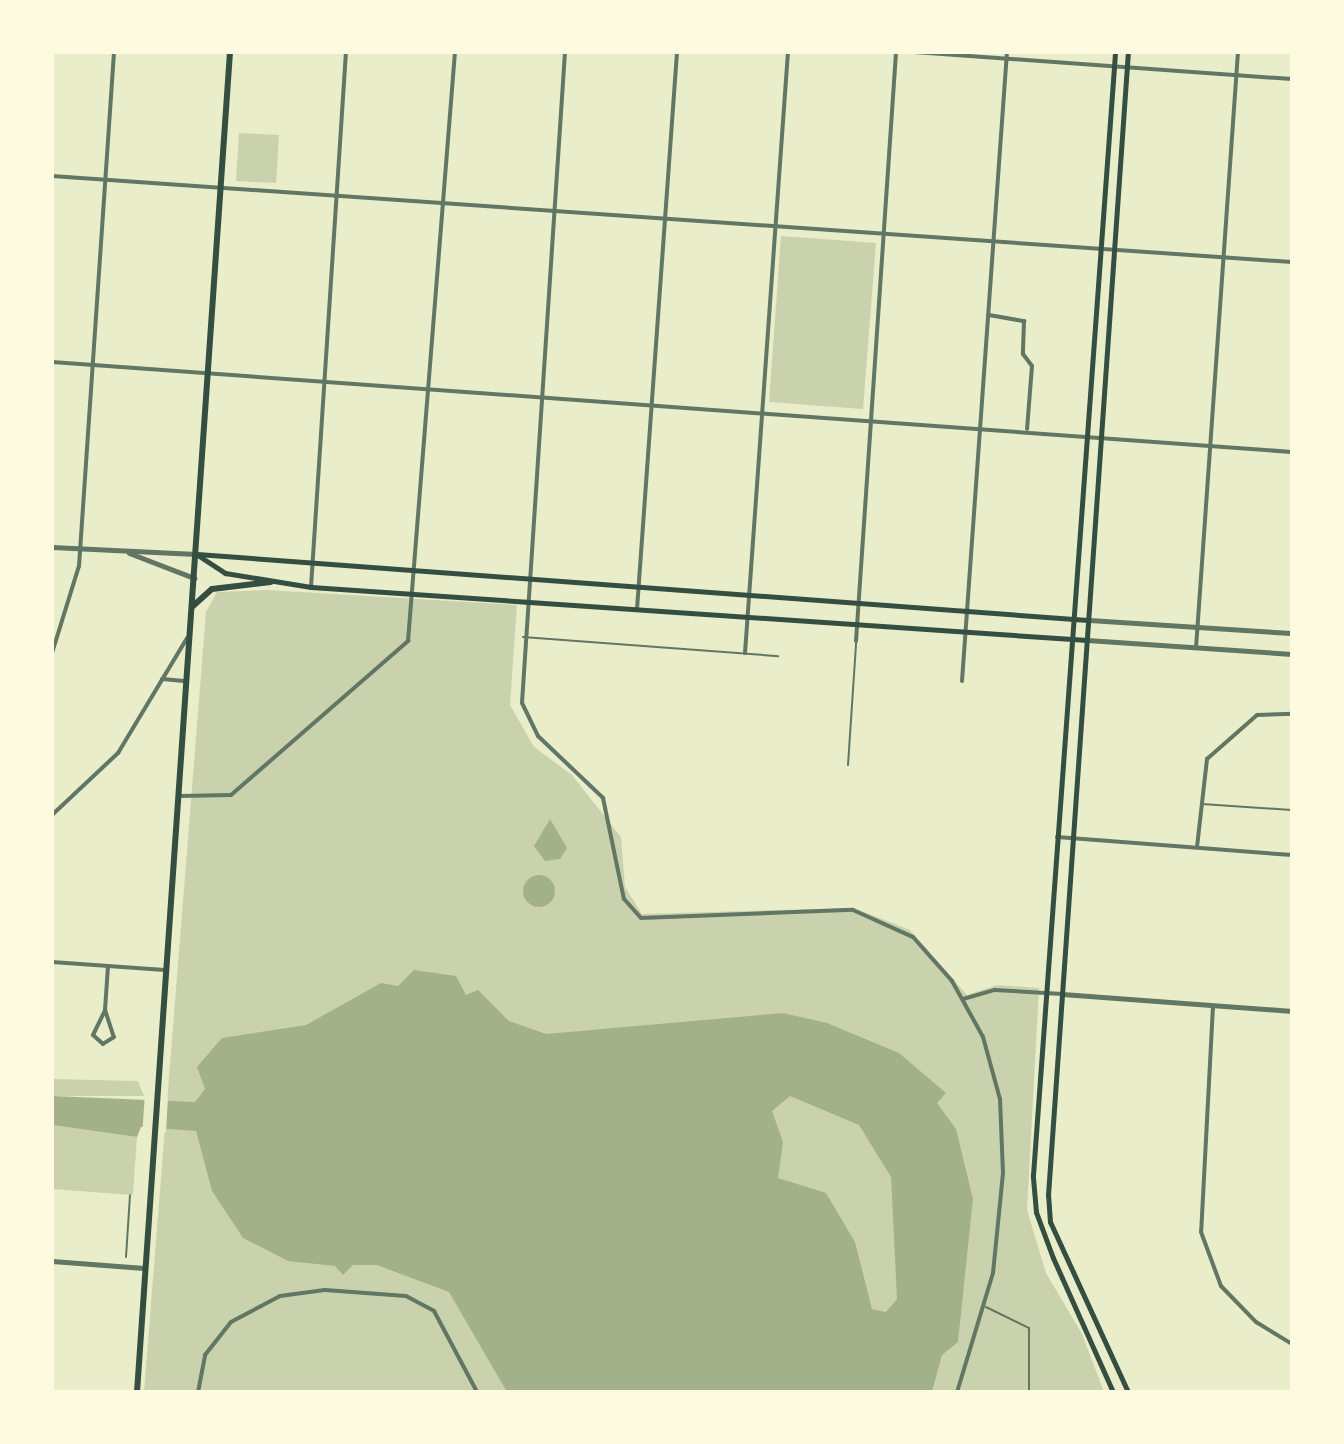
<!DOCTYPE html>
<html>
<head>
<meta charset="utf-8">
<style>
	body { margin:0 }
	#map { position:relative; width:1344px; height:1444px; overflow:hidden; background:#e9edc9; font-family:Signika,sans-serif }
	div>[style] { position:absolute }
	.green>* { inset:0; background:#cad2ad }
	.water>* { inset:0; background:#a3b18a }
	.round { border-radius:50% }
	.pier>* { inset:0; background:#e9edc9 }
	.service>* { height:2px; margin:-1px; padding:0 1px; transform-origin:1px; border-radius:1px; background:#617663 }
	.minor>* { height:4px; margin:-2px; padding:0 2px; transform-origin:2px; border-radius:2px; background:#617663 }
	.tertiary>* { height:5px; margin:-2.5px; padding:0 2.5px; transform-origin:2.5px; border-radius:2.5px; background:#617663 }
	.secondary>* { height:5px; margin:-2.5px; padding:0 2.5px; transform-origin:2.5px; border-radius:2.5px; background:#344e41 }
	.primary>* { height:6px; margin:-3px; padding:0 3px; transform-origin:3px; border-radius:3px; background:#344e41 }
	span { translate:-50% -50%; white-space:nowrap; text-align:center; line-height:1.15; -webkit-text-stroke:6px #fefae0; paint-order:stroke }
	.frame { position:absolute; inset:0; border:54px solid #fefae0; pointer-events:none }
</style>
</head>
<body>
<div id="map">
	<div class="green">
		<div style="clip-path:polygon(239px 133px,279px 135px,276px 183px,236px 181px)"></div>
		<div style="clip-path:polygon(781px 236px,876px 243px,863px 409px,769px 402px)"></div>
		<div style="clip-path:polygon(268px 590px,517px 605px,510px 705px,534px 747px,572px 775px,621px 837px,625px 887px,642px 914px,854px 908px,910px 930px,967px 995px,997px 985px,1039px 988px,1027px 1210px,1046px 1273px,1082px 1334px,1104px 1392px,144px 1392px,206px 612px,217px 592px)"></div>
		<div style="clip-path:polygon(52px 1079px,138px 1081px,144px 1096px,52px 1096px)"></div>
		<div style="clip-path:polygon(52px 1125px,137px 1137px,133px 1195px,52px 1189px)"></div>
	</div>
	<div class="water">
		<div style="clip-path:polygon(550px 819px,567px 848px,560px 859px,545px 861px,534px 846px)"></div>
		<div class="round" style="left:523px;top:875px;width:32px;height:32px"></div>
		<div style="clip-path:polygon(evenodd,414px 970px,456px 976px,466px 995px,478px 990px,509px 1021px,546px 1034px,783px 1013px,827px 1023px,899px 1053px,946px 1093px,937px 1103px,956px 1129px,973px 1199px,958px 1342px,942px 1355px,932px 1392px,507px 1392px,449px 1292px,377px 1265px,353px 1265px,343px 1275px,335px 1266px,288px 1261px,243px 1238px,212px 1191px,196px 1131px,141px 1127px,137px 1137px,52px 1125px,52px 1096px,195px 1102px,205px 1089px,197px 1067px,222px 1038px,306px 1025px,381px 983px,398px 986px,414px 970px,790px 1096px,859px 1125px,891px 1177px,897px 1299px,886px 1312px,872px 1309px,855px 1242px,826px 1193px,778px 1178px,783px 1142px,772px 1111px,790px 1096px)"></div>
	</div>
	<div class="pier">
		<div style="clip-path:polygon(145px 1093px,168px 1097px,166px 1132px,142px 1137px)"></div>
	</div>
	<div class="service">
		<div style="left:523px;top:637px;width:256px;rotate:4.3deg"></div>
		<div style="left:848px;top:765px;width:122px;rotate:-86.2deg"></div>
		<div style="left:1202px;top:804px;width:90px;rotate:3.8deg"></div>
		<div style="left:126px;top:1257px;width:62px;rotate:-86.3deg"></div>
		<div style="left:986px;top:1307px;width:48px;rotate:26deg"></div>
		<div style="left:1029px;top:1328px;width:64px;rotate:90deg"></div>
	</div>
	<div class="minor">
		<div style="left:565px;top:52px;width:652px;rotate:93.78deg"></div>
		<div style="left:522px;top:703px;width:37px;rotate:64deg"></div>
		<div style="left:538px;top:736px;width:90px;rotate:43.6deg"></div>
		<div style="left:603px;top:798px;width:103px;rotate:78.3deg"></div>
		<div style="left:624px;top:899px;width:25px;rotate:48deg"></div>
		<div style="left:641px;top:918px;width:212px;rotate:-2.2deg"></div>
		<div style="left:853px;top:910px;width:66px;rotate:24.2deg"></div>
		<div style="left:913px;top:937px;width:59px;rotate:48.4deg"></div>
		<div style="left:952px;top:981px;width:64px;rotate:61deg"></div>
		<div style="left:983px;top:1037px;width:64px;rotate:74.7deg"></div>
		<div style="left:1000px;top:1099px;width:74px;rotate:87.7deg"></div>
		<div style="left:1003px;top:1173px;width:100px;rotate:95.7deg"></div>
		<div style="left:993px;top:1273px;width:124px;rotate:106.8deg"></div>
		<div style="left:914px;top:52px;width:379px;rotate:4.1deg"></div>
		<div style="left:52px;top:176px;width:1243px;rotate:3.97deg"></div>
		<div style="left:989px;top:315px;width:36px;rotate:10deg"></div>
		<div style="left:1024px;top:321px;width:33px;rotate:92deg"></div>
		<div style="left:1023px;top:354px;width:15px;rotate:53deg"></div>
		<div style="left:1032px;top:366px;width:63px;rotate:94.5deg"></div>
		<div style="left:52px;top:362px;width:1243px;rotate:4.15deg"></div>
		<div style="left:311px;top:587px;width:536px;rotate:-86.26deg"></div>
		<div style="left:637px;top:609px;width:558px;rotate:-85.89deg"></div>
		<div style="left:856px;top:641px;width:590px;rotate:-86.11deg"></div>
		<div style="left:1196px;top:648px;width:597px;rotate:-85.97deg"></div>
		<div style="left:52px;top:653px;width:91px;rotate:-72.8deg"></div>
		<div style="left:79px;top:566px;width:515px;rotate:-86.1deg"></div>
		<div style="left:745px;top:653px;width:603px;rotate:-85.91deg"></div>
		<div style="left:162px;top:679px;width:25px;rotate:5deg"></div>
		<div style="left:962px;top:681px;width:631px;rotate:-85.91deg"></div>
		<div style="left:179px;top:796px;width:52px;rotate:-1.1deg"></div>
		<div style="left:231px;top:795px;width:235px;rotate:-41deg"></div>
		<div style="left:408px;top:641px;width:591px;rotate:-85.44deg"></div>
		<div style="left:52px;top:815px;width:91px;rotate:-43.2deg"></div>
		<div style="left:118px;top:753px;width:134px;rotate:-59deg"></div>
		<div style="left:1057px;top:837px;width:236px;rotate:4.4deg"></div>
		<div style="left:1197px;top:847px;width:89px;rotate:-83.5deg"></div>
		<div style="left:1207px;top:759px;width:67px;rotate:-41.3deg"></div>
		<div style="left:1257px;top:715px;width:35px;rotate:-2deg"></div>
		<div style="left:52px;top:962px;width:113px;rotate:4deg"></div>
		<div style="left:963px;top:999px;width:33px;rotate:-16deg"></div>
		<div style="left:995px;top:990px;width:67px;rotate:3.4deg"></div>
		<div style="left:1213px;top:1006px;width:226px;rotate:93deg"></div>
		<div style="left:1201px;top:1232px;width:58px;rotate:69.7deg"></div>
		<div style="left:1221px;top:1286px;width:50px;rotate:45.8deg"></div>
		<div style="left:1256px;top:1322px;width:42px;rotate:31.4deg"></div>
		<div style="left:105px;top:1010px;width:28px;rotate:72deg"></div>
		<div style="left:114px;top:1037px;width:13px;rotate:148deg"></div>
		<div style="left:103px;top:1044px;width:13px;rotate:-138deg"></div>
		<div style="left:93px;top:1035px;width:28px;rotate:-64deg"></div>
		<div style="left:105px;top:1010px;width:44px;rotate:-86.1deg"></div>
		<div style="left:198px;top:1392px;width:38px;rotate:-79deg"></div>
		<div style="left:205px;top:1355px;width:42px;rotate:-51.8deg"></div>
		<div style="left:231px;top:1322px;width:55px;rotate:-28deg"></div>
		<div style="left:280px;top:1296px;width:45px;rotate:-7.6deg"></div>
		<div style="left:325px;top:1290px;width:81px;rotate:4.2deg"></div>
		<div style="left:406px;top:1296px;width:32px;rotate:28deg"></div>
		<div style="left:434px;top:1311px;width:92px;rotate:62deg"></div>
	</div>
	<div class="tertiary">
		<div style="left:52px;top:547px;width:144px;rotate:2.8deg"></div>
		<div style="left:129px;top:553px;width:70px;rotate:21deg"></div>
		<div style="left:1089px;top:620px;width:203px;rotate:3.7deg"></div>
		<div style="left:1087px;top:640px;width:205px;rotate:3.9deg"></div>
		<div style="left:1062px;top:994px;width:231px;rotate:4.2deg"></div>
		<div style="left:52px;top:1261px;width:92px;rotate:4.4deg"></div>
	</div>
	<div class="secondary">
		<div style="left:196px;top:554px;width:35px;rotate:33deg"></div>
		<div style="left:225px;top:573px;width:87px;rotate:9.2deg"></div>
		<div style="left:311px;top:587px;width:778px;rotate:3.91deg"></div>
		<div style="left:197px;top:554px;width:893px;rotate:4.24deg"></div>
		<div style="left:1113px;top:1392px;width:147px;rotate:-114.1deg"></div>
		<div style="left:1053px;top:1258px;width:49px;rotate:-110.3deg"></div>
		<div style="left:1036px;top:1212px;width:37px;rotate:-95deg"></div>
		<div style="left:1033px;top:1175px;width:1126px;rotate:-85.82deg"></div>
		<div style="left:1128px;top:1392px;width:187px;rotate:-114.6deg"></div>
		<div style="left:1050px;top:1222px;width:27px;rotate:-94deg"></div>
		<div style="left:1048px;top:1195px;width:1146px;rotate:-86deg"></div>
	</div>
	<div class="primary">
		<div style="left:193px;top:606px;width:25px;rotate:-42deg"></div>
		<div style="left:212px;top:589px;width:59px;rotate:-6.8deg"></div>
		<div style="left:137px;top:1392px;width:1343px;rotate:-86.03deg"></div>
	</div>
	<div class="frame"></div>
</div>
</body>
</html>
